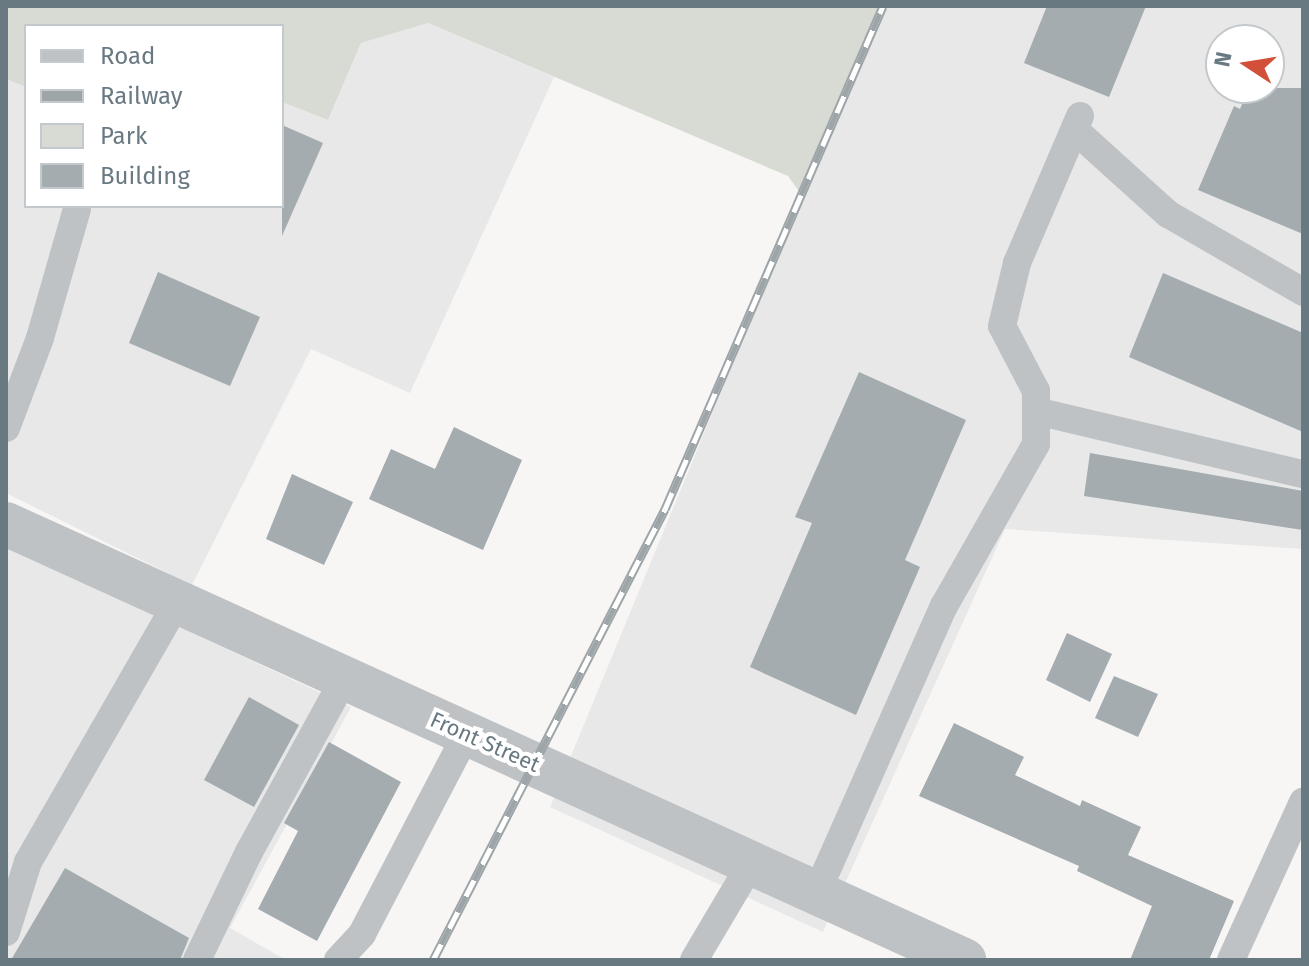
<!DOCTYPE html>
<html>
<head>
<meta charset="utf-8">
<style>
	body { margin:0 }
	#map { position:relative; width:1309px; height:966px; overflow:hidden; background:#f7f6f4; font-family:"Fira Sans",sans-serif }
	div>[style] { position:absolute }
	.built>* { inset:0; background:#e7e8e7 }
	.green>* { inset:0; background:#d7dbd4 }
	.building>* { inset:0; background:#a4acb0 }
	.service>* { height:28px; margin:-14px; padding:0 14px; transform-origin:14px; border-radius:14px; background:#bec2c5 }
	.tertiary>* { height:44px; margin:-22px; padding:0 22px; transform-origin:22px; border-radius:22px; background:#bec2c5 }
	.rail>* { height:9px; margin-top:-4.5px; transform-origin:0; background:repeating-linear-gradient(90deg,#fff 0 18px,#9ea5a9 0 36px); box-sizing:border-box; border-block:2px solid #9ea5a9 }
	span { translate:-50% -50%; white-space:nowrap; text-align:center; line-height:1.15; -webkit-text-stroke:8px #fff; paint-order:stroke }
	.street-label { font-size:22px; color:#697982 }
	.frame { position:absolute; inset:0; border:8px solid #697982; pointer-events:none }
	.legend { position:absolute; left:24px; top:24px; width:260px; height:184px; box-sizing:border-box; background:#fff; border:2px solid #c3c9cd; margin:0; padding:10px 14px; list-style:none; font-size:24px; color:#697982 }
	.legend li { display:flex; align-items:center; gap:16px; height:40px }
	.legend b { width:40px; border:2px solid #c3c9cd }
	.north { position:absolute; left:1205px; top:24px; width:80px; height:80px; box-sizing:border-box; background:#fff; border:2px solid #c3c9cd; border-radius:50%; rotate:282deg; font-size:22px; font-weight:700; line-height:32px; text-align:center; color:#697982 }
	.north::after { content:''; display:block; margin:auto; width:28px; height:36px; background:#d24f39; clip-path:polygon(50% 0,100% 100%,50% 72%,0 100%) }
</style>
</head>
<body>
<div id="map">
	<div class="built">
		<div style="clip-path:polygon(evenodd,880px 6px,1303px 6px,1303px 549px,1005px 529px,823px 932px,550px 807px,880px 6px,1221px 40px,1269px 40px,1269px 88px,1221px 88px,1221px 40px)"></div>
		<div style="clip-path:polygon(428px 23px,554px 77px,410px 393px,311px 349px,192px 585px,6px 493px,6px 79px,26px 87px,26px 206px,282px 206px,282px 102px,328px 120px,361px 43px)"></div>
		<div style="clip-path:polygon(6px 546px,351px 707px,230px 928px,286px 960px,6px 960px)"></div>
	</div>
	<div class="green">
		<div style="clip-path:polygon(6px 6px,879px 6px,801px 194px,788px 176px,428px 23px,361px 43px,328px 120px,282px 102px,282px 26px,26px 26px,26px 87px,6px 79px)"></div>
	</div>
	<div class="building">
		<div style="clip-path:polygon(1047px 6px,1146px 6px,1109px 97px,1024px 63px)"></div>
		<div style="clip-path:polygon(1249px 88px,1303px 88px,1303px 234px,1198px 190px,1234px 106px,1240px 109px)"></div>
		<div style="clip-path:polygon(282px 125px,323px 143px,282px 236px)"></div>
		<div style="clip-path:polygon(158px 272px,260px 317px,230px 386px,129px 343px)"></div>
		<div style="clip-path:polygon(1163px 273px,1303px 333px,1303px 432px,1129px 357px)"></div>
		<div style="clip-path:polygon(859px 372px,966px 420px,905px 560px,920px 567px,856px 715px,750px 667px,812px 523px,795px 517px)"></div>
		<div style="clip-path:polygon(454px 427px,522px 460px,483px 550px,369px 499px,391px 449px,435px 469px)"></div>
		<div style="clip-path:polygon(1090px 453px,1303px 491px,1303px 530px,1084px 496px)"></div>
		<div style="clip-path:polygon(292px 474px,353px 502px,324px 565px,266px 539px)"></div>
		<div style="clip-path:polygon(1067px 633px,1112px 654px,1090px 702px,1046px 680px)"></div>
		<div style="clip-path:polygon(1114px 676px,1158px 694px,1138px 737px,1095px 718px)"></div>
		<div style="clip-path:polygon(249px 697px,299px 725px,254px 807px,204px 780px)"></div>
		<div style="clip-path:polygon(954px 723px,1024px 757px,1015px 775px,1080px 806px,1082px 800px,1141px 827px,1128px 855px,1234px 901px,1209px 960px,1130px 960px,1152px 906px,1077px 871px,1079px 866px,919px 796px)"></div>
		<div style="clip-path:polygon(329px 742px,401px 782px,317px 941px,258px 909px,298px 831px,284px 823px)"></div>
		<div style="clip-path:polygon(65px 868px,189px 938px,180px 960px,11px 960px)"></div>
	</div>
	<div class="service">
		<div style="left:1076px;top:131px;width:124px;rotate:42.1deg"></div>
		<div style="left:1168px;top:214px;width:156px;rotate:30deg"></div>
		<div style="left:1036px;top:411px;width:274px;rotate:13.3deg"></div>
		<div style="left:6px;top:428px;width:96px;rotate:-69.3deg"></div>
		<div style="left:40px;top:338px;width:134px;rotate:-74deg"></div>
		<div style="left:817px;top:892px;width:313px;rotate:-66.1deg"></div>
		<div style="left:944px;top:606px;width:186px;rotate:-60.4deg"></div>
		<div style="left:1036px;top:444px;width:53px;rotate:-90deg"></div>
		<div style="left:1036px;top:391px;width:73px;rotate:-117.6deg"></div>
		<div style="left:1002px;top:326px;width:65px;rotate:-76.6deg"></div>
		<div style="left:1017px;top:263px;width:160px;rotate:-66.8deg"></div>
		<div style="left:6px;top:932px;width:73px;rotate:-72.6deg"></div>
		<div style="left:28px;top:862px;width:301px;rotate:-60.1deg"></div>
		<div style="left:197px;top:960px;width:120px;rotate:-64.3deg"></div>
		<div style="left:249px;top:852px;width:197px;rotate:-61.2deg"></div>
		<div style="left:338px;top:960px;width:35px;rotate:-47deg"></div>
		<div style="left:362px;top:934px;width:225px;rotate:-62.4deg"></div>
		<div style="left:694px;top:960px;width:114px;rotate:-59.4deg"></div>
		<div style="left:1231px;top:960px;width:174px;rotate:-65.5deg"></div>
	</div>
	<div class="tertiary">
		<div style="left:6px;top:524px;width:1053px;rotate:24.47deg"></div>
	</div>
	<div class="rail">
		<div style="left:433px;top:960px;width:507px;rotate:-62.78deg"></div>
		<div style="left:665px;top:509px;width:548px;rotate:-66.57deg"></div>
	</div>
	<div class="street-label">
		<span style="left:485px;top:742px;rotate:24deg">Front Street</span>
	</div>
	<div class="frame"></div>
	<ul class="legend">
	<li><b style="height:10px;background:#bec2c5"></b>Road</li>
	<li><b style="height:10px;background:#9ea5a9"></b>Railway</li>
	<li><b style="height:22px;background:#d7dbd4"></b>Park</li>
	<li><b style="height:22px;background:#a4acb0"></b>Building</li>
	</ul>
	<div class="north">N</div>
</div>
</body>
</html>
